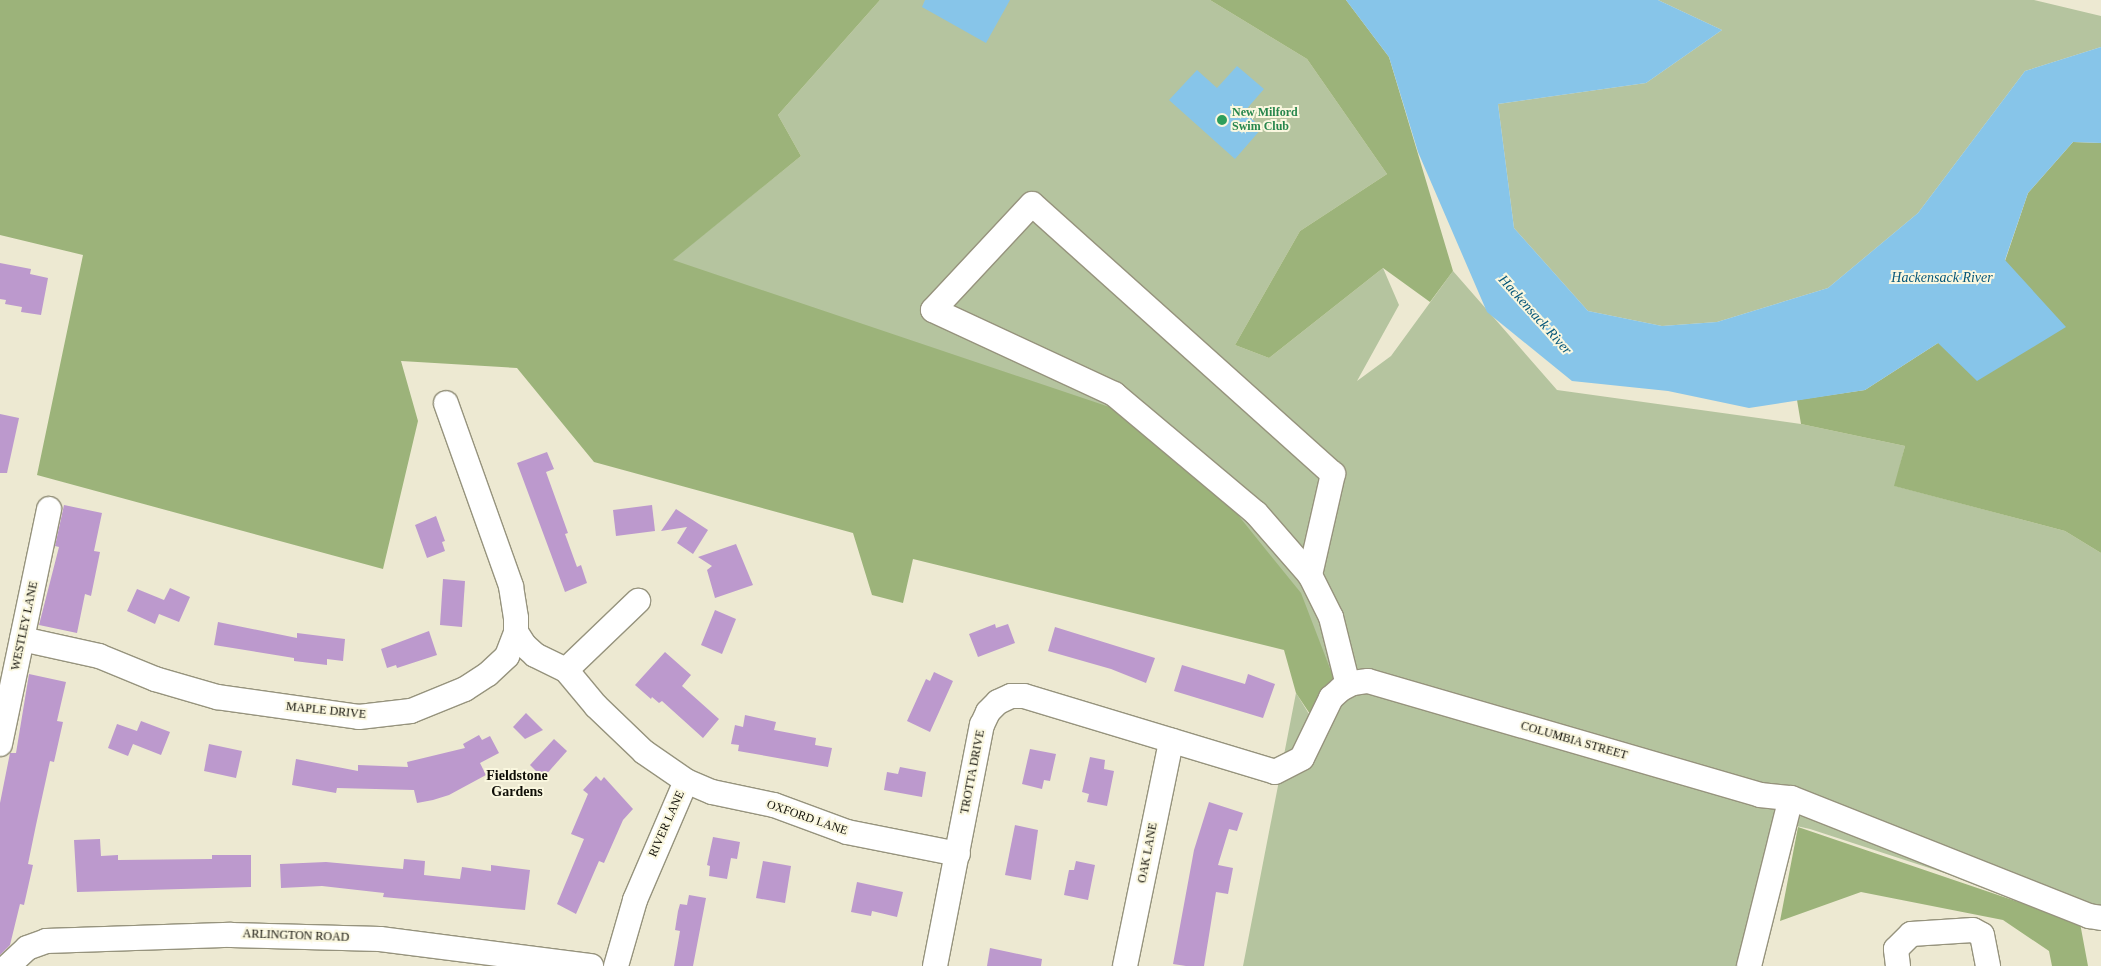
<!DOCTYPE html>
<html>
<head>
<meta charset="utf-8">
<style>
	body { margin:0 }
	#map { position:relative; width:2101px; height:966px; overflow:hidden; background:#ede9d2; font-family:"Times New Roman",serif }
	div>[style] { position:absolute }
	.green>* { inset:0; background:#b5c49f }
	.forest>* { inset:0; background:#9cb37a }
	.water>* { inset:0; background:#87c5e9 }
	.building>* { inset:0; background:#bc99cd }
	.roads { filter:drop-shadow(1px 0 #96937d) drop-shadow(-1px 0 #96937d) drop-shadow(0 1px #96937d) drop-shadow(0 -1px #96937d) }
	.minor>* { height:24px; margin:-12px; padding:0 12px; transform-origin:12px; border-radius:12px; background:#fff }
	.dots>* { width:14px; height:14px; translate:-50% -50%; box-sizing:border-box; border:2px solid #faf7df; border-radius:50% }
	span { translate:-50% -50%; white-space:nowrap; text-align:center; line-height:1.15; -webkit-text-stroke:4px #faf7df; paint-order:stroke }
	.leisure-label { font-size:12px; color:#27864d; font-weight:700 }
	.left { translate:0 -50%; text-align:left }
	.street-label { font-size:12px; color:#0f0e07 }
	.water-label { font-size:14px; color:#055679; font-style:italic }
	.neighbourhood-label { font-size:14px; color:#0f0e07; font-weight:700 }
</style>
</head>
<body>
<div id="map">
	<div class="green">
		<div style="clip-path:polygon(880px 0,1210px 0,1307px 59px,1387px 174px,1300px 231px,1235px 345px,1269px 358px,1383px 268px,1399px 305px,1357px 381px,1391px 356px,1453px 271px,1557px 390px,1801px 424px,1905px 446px,1895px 486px,2065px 531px,2101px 553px,2101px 924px,1810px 829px,1773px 821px,1736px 966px,1243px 966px,1296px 693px,1309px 714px,1334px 679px,672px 260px,801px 156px,778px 115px)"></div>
		<div style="clip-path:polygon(1658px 0,2034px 0,2101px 16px,2101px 47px,2025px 71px,1918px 213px,1828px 288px,1717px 322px,1662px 326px,1588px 311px,1514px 228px,1498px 104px,1646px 83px,1722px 30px)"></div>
	</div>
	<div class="forest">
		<div style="clip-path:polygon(0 0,880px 0,778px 115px,801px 156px,673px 260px,1166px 426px,1301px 593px,1334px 679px,1310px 714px,1296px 693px,1284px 650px,913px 559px,903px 603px,872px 595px,853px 533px,594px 462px,517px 368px,401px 361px,418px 421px,383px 569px,37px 475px,83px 255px,0 235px)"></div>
		<div style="clip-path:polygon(1210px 0,1346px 0,1389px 57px,1453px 271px,1430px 302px,1383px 268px,1269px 358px,1235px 345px,1300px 231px,1387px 174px,1307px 59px)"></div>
		<div style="clip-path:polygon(2073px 142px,2101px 143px,2101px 553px,2065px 531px,1894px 486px,1905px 446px,1801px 424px,1797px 400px,1865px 390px,1938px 343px,2065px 327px,2005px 261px,2028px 193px)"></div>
		<div style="clip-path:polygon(1798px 827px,2080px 923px,2088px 966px,2052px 966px,2049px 951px,2003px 920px,1861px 892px,1780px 921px)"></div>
	</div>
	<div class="water">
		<div style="clip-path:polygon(925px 0,1010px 0,986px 43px,922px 7px)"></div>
		<div style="clip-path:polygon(1346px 0,1658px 0,1722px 30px,1646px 83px,1498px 104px,1514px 228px,1588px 311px,1662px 326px,1717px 322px,1828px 288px,1918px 213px,2025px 71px,2101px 47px,2101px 143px,2073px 142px,2028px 193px,2005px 260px,2066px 327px,1977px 381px,1938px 343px,1865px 390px,1749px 408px,1668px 391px,1572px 381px,1487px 312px,1418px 152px,1389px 57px)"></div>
		<div style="clip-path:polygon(1237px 66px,1264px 89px,1244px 112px,1262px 128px,1235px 159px,1169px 100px,1197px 70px,1217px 88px)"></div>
	</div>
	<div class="building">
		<div style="clip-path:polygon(0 263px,31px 269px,30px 274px,48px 278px,41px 315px,21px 312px,22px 307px,5px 304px,6px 300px,0 299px)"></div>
		<div style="clip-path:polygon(0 414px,19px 418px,7px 473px,0 473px)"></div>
		<div style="clip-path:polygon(547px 452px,554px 469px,546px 472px,568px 533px,565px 534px,577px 567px,581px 565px,587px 583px,565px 592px,517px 463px)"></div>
		<div style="clip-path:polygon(64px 505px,102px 513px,94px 551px,100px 552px,91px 596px,85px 594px,77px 633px,39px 625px,59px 547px,55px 546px)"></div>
		<div style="clip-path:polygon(652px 505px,655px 531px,616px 536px,613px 510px)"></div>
		<div style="clip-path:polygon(676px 509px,708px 530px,693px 554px,677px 543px,687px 527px,661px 531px)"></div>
		<div style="clip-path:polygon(436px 516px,445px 541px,442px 542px,445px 551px,427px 558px,415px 525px)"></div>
		<div style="clip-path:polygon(736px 544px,753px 585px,715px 598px,707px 570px,712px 566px,698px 557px)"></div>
		<div style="clip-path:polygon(443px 579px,465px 581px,462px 627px,440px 625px)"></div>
		<div style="clip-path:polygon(170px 588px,190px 597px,179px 622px,159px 614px,155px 624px,127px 611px,137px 589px,164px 600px)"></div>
		<div style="clip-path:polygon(715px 610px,736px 619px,722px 654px,701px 645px)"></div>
		<div style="clip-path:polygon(218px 622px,297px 638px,297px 633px,345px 639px,343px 661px,327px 659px,327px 665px,294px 661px,294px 658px,214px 645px)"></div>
		<div style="clip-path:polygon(995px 624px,996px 628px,1008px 624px,1015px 643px,978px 657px,969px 634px)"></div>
		<div style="clip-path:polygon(1055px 627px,1155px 658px,1146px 683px,1111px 669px,1048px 651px)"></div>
		<div style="clip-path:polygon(429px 631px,437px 655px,397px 668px,396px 665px,387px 668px,381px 649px)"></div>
		<div style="clip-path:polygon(665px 652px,691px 675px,682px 686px,719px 719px,703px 738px,662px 701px,659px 703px,652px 697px,651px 699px,635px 685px)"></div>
		<div style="clip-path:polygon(1182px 665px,1245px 684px,1248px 674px,1275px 684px,1263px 718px,1174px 691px)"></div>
		<div style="clip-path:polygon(934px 672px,953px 681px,930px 732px,907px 721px,926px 679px,930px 681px)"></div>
		<div style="clip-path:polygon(29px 674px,66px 682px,57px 721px,63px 722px,54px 762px,50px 761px,36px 825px,28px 864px,33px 865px,24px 905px,20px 904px,10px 945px,0 955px,0 803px,10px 753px,16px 753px)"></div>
		<div style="clip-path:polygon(526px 713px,543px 730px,525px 739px,513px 727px)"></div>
		<div style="clip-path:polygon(745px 715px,776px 722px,774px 730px,816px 738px,815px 745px,832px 748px,828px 767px,738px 751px,739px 745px,731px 744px,735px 725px,743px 727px)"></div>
		<div style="clip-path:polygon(141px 721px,170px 732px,161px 755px,133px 744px,128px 756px,108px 748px,117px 724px,137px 731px)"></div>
		<div style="clip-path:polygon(479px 735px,482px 740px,490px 736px,499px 753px,480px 763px,486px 775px,449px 795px,433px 800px,417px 803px,414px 790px,337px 788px,336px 793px,292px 785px,296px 759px,358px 771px,358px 765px,408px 767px,407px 762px,465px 748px,463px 744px)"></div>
		<div style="clip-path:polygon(554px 739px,567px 751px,543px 778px,530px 765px)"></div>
		<div style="clip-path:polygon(209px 744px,242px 751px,236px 778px,204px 771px)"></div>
		<div style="clip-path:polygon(1030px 749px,1056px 754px,1050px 781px,1044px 780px,1042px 789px,1022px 784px)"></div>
		<div style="clip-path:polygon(1090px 757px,1105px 760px,1104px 769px,1114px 771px,1107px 806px,1087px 802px,1089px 794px,1082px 792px)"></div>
		<div style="clip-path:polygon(900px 767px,926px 772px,922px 797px,884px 790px,887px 772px,898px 774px)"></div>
		<div style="clip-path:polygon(596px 776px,601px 781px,604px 777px,633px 809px,623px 820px,604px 863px,599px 861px,576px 914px,557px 904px,584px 839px,571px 834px,588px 794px,583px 790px)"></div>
		<div style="clip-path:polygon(1209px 802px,1243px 813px,1237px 831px,1229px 829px,1218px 865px,1233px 868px,1228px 894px,1216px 892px,1204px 966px,1186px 966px,1173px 964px,1194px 850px)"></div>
		<div style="clip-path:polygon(1015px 825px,1038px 830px,1031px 880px,1005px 875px)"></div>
		<div style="clip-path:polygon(713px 837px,740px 842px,737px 859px,731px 858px,727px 879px,709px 876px,710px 866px,707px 865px)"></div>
		<div style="clip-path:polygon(100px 839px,101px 856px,118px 855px,118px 860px,212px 859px,212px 855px,251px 855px,251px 887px,77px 892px,74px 840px)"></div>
		<div style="clip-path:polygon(404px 859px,425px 861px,424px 875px,460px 879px,462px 867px,491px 871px,491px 865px,530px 870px,525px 910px,383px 897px,384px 893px,322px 886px,281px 888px,280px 864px,326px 862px,403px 869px)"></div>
		<div style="clip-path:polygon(763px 861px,791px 866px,785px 903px,756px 898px)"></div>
		<div style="clip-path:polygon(1076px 861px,1095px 865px,1088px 900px,1064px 895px,1069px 870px,1074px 870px)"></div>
		<div style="clip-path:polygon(857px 882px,903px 892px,897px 917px,872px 911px,871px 916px,851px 912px)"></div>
		<div style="clip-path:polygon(689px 895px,706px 898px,693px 966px,674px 966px,680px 931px,675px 930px,678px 911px,680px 904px,687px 905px)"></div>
		<div style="clip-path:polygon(990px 948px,1042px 959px,1041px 966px,987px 966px)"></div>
	</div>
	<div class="roads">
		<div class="minor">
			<div style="left:1310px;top:575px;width:104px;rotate:-77.2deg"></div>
			<div style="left:1333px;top:474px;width:404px;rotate:-138.1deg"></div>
			<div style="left:1032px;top:204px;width:145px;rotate:133deg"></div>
			<div style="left:933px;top:310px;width:200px;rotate:24.9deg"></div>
			<div style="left:1114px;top:394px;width:185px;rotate:40deg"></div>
			<div style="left:1256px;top:513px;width:82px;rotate:48.9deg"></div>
			<div style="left:1310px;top:575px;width:47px;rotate:63.4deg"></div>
			<div style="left:1331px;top:617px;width:70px;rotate:76deg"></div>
			<div style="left:516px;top:632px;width:15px;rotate:58deg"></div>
			<div style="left:524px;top:645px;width:15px;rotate:42deg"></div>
			<div style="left:535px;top:655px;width:34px;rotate:26deg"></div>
			<div style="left:566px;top:670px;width:47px;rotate:50.2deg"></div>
			<div style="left:596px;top:706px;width:66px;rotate:43.8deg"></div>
			<div style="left:644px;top:752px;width:51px;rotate:34.6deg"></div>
			<div style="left:686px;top:781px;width:28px;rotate:23deg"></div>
			<div style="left:712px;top:792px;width:63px;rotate:11.8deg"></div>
			<div style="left:774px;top:805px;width:78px;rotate:20.3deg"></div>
			<div style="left:847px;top:832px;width:113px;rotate:11.2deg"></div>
			<div style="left:22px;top:639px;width:79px;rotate:12.4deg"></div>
			<div style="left:99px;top:656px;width:61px;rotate:22.3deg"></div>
			<div style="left:155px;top:679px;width:65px;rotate:16.2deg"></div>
			<div style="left:217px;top:697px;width:143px;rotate:8deg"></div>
			<div style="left:359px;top:717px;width:52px;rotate:-6.6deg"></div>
			<div style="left:411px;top:711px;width:58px;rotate:-22.2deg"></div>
			<div style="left:465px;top:689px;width:27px;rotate:-33deg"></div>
			<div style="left:488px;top:674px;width:26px;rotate:-43deg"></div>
			<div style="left:507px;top:656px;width:26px;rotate:-69deg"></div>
			<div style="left:516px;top:632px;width:14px;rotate:-90deg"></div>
			<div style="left:516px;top:618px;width:32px;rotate:-99deg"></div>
			<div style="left:511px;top:586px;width:194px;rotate:-109.6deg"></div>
			<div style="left:566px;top:670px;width:100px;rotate:-43.8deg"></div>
			<div style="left:0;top:744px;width:240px;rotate:-78.2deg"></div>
			<div style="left:8px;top:966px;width:26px;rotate:-43deg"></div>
			<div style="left:27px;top:948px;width:20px;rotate:-20deg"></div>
			<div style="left:46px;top:941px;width:185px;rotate:-1.9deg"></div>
			<div style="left:231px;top:935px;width:149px;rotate:1.5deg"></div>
			<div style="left:380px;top:939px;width:213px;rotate:7.3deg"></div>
			<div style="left:616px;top:966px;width:69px;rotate:-73.9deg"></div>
			<div style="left:635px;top:900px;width:129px;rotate:-66.8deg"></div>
			<div style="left:935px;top:966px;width:246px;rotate:-79deg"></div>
			<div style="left:982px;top:725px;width:14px;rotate:-65deg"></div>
			<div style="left:988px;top:712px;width:14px;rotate:-45deg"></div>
			<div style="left:998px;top:702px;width:14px;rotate:-25deg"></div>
			<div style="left:1011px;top:696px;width:13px"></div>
			<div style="left:1024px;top:696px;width:262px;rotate:16.8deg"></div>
			<div style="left:1275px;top:772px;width:30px;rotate:-27deg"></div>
			<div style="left:1302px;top:758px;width:67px;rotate:-64.2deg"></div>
			<div style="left:1331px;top:698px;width:13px;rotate:-42deg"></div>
			<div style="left:1341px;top:689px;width:13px;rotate:-27deg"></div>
			<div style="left:1353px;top:683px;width:15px;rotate:-8deg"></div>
			<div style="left:1368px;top:681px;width:408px;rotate:16.2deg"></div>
			<div style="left:1760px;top:795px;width:31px;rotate:6deg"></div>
			<div style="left:1791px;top:798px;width:321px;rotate:21.6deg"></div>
			<div style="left:2089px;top:916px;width:12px;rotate:9deg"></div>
			<div style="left:1125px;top:966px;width:230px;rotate:-78.4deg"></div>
			<div style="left:1749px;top:966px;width:173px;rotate:-76deg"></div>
			<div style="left:1898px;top:966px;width:17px;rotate:-97deg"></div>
			<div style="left:1896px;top:949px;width:21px;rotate:-45deg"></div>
			<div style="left:1911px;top:934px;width:62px;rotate:-3.7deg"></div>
			<div style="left:1973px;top:930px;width:10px;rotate:29deg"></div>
			<div style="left:1982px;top:935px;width:32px;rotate:79deg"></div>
		</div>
	</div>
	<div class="dots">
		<div style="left:1222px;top:120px;background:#2e9e5b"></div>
	</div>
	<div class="leisure-label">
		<span class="left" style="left:1232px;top:120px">New Milford<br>Swim Club</span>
	</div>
	<div class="street-label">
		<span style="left:25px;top:626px;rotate:-78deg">WESTLEY LANE</span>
		<span style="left:326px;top:711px;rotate:6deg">MAPLE DRIVE</span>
		<span style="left:1574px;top:741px;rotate:16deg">COLUMBIA STREET</span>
		<span style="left:973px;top:772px;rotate:-79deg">TROTTA DRIVE</span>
		<span style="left:807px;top:818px;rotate:19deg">OXFORD LANE</span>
		<span style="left:667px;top:824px;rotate:-66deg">RIVER LANE</span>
		<span style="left:1148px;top:853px;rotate:-79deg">OAK LANE</span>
		<span style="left:296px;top:936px;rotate:2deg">ARLINGTON ROAD</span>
	</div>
	<div class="water-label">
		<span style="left:1942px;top:278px">Hackensack River</span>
		<span style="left:1535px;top:315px;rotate:48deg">Hackensack River</span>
	</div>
	<div class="neighbourhood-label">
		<span style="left:517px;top:784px">Fieldstone<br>Gardens</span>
	</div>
</div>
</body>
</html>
